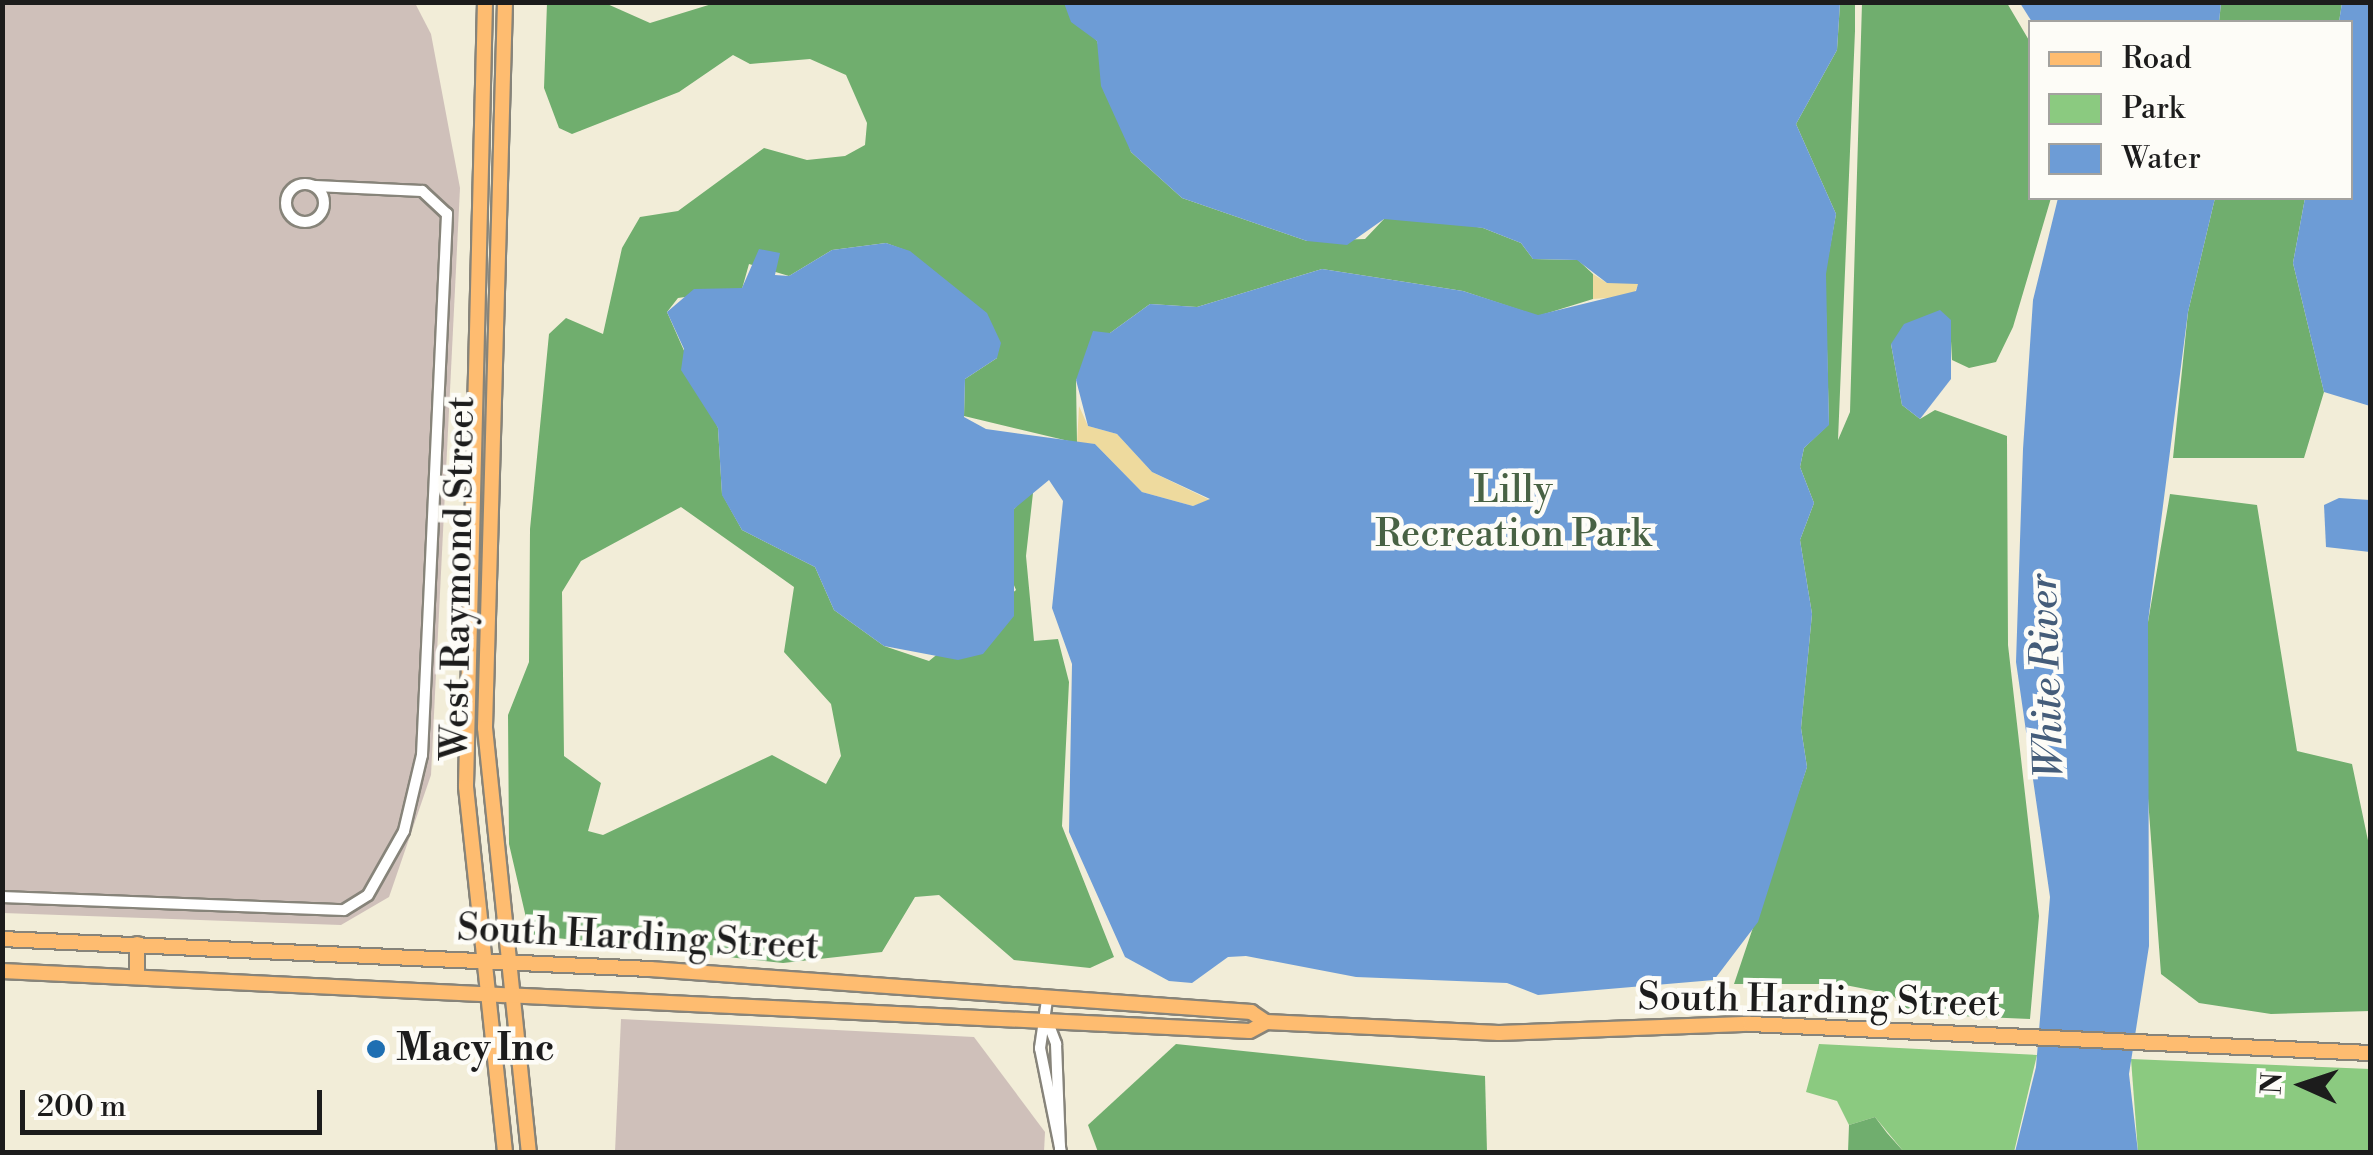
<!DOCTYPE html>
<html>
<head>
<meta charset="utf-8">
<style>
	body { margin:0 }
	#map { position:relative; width:2373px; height:1155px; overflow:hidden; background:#f2edd8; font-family:"Libre Bodoni",serif }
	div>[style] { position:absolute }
	.industrial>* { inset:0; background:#cfc0ba }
	.green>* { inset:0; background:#8bca80 }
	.forest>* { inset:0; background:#70ae6e }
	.sand>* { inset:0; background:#eeda9e }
	.water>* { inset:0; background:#6d9cd6 }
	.roads { filter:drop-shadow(2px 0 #87847a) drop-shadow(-2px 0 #87847a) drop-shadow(0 2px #87847a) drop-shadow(0 -2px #87847a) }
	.minor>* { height:10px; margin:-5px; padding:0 5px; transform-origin:5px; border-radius:5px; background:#fff }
	.minor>.ring { margin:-5px; padding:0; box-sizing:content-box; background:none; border:10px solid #fff; border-radius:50% }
	.major>* { height:14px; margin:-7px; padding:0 7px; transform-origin:7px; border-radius:7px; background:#febc70 }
	.dots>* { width:28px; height:28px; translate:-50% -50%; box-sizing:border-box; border:5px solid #fdfcf7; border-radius:50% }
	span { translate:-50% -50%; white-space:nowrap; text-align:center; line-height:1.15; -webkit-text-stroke:9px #fdfcf7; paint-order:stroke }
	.park-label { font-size:38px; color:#486244 }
	.street-label { font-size:38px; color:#1c1c1c }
	.poi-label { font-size:38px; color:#1c1c1c; font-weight:700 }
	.left { translate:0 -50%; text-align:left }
	.water-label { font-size:40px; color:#445c79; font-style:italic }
	.frame { position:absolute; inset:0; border:5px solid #1c1c1c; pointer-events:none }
	.legend { position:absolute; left:2028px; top:20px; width:325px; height:180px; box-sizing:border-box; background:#fdfcf7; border:2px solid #a3a29f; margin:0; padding:12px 18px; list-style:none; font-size:30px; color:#1c1c1c }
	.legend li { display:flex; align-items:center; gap:20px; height:50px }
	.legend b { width:50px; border:2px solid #a3a29f }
	.north { position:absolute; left:2253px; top:1035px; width:100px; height:100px; -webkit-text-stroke:8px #fdfcf7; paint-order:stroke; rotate:273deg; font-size:28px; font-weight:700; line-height:40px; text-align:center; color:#1c1c1c }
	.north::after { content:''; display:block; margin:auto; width:35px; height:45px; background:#1c1c1c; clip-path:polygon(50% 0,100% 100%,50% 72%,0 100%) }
	.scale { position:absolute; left:20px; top:1090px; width:302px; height:45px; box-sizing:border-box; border:5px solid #1c1c1c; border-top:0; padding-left:12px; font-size:30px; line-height:35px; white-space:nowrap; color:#1c1c1c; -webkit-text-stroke:8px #fdfcf7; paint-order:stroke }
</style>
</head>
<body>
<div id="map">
	<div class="industrial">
		<div style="clip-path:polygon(3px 3px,415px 3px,431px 34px,460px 188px,431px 775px,389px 897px,341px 925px,3px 913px)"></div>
		<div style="clip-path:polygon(621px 1019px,974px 1037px,1045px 1132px,1044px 1152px,615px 1152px)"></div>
	</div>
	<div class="green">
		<div style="clip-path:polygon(1819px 1044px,2037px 1055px,2014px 1152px,1904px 1152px,1875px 1117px,1849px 1125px,1837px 1101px,1806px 1092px)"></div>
		<div style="clip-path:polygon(2131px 1059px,2370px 1069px,2370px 1152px,2138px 1152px)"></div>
	</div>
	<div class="forest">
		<div style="clip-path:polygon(evenodd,547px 3px,605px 3px,650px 23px,715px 3px,1064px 3px,1097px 41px,1131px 152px,1182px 198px,1307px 241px,1365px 239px,1384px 219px,1412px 216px,1483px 228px,1521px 243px,1533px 259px,1578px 260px,1593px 274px,1593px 299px,1538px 316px,1463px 291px,1322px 269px,1197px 307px,1150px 304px,1110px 333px,1076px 380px,1077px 443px,964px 416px,965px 379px,997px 358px,910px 252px,886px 243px,832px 250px,789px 276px,749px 264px,742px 289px,678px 298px,667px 312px,718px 428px,722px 494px,742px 530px,815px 567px,834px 610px,884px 646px,929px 661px,1016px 590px,1008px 571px,1014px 509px,1034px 484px,1026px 556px,1034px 641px,1058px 639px,1069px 682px,1062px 826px,1114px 957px,1090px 968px,1014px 960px,939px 895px,915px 897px,882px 952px,783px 963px,530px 935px,509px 844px,508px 715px,529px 662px,530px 529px,549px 334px,566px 318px,603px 334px,622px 248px,640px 217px,678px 211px,764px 148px,807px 160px,845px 156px,865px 145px,867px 123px,846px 75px,810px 59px,750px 64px,733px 55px,679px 92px,572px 134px,559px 128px,544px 88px,547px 3px,681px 507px,794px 587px,784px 652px,831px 704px,841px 756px,826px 784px,772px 755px,603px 835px,588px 831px,601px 783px,564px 756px,562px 592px,581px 561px,681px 507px)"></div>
		<div style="clip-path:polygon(1840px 3px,1855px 3px,1855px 31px,1838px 440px,1850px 412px,1862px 3px,2007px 3px,2030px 42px,2030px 198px,2051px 198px,2013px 327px,1996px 362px,1969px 368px,1952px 360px,1951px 341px,1891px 344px,1902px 405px,1920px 419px,1935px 410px,2007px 436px,2008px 645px,2039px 916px,2030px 1019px,1913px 1014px,1891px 994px,1840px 984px,1734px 984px,1807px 767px,1801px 728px,1812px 614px,1800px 540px,1814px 503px,1800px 467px,1804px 448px,1829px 424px,1825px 274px,1836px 214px,1796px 124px,1837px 50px)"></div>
		<div style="clip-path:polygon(2221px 3px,2342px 3px,2339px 22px,2219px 22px)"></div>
		<div style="clip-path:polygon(2215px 198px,2305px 198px,2293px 263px,2324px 392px,2304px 458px,2173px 458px,2188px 312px)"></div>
		<div style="clip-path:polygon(2170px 494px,2257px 505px,2297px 751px,2352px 764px,2370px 850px,2370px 1011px,2271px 1014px,2199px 1003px,2161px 974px,2145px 758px,2148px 622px)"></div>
		<div style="clip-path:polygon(1176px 1044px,1485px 1076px,1487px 1152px,1098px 1152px,1088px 1125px)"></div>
		<div style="clip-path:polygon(1875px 1117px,1887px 1133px,1904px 1152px,1848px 1152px,1849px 1125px)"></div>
	</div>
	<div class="sand">
		<div style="clip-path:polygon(1593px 274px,1607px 283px,1639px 283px,1633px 296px,1593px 299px)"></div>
		<div style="clip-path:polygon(1079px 406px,1088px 426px,1117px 434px,1152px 472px,1210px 500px,1193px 506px,1142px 492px,1095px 444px,1077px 443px)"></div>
	</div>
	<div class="water">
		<div style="clip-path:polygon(1064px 3px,1840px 3px,1837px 50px,1796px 124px,1836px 214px,1826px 274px,1829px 425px,1804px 448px,1800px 467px,1814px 503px,1800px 540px,1812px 614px,1801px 728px,1807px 767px,1758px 922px,1714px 980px,1538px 995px,1507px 983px,1356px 977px,1246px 956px,1228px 957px,1192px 983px,1169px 981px,1125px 957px,1069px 832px,1072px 664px,1052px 608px,1063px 501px,1049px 480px,1014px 509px,1014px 616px,983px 654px,958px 660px,884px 646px,834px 610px,815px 567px,742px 530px,722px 495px,718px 428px,681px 370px,684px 349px,667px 312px,694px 289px,742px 288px,759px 249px,780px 253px,775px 275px,789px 276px,832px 250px,886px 243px,910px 251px,987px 313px,1001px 343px,997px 358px,965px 379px,964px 417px,986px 429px,1095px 444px,1142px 492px,1193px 506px,1210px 499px,1152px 472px,1117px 434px,1088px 426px,1076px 380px,1093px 331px,1110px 333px,1150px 304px,1197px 307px,1322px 269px,1463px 291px,1538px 315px,1636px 291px,1638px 284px,1607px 283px,1577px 260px,1533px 259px,1521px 243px,1483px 228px,1384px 219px,1347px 245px,1307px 241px,1182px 198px,1131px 152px,1101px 86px,1097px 41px,1071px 22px)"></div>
		<div style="clip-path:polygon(2020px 3px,2221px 3px,2219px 22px,2032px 22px)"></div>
		<div style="clip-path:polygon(2342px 3px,2370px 3px,2370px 406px,2324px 392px,2293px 263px,2305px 198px,2350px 198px,2350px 22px,2339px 22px)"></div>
		<div style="clip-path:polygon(2058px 198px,2215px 198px,2188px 312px,2148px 622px,2149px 946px,2129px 1074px,2138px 1152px,2015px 1152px,2036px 1067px,2050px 897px,2016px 662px,2023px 449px,2033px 300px)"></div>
		<div style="clip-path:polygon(1940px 310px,1951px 320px,1951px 379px,1920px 419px,1902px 405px,1891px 344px,1904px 324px)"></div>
		<div style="clip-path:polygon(2339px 498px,2370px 500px,2370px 552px,2326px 547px,2324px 505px)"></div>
	</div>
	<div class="roads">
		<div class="minor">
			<div class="ring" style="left:286px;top:184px;width:28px;height:28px"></div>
			<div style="left:2px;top:897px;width:342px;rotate:2.2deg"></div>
			<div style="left:344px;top:910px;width:28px;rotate:-32deg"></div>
			<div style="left:368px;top:895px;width:73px;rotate:-60.6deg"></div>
			<div style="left:404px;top:831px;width:78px;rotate:-76.7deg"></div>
			<div style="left:422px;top:755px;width:542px;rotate:-87.35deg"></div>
			<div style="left:447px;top:214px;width:34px;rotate:-137deg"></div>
			<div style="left:422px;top:191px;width:107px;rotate:-177.3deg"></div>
			<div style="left:1047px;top:1000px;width:49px;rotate:98.3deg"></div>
			<div style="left:1040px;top:1048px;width:106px;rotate:78.6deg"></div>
			<div style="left:1047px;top:1020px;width:26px;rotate:69deg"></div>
			<div style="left:1056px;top:1044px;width:106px;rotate:87.8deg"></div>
		</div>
		<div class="major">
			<div style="left:485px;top:2px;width:785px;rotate:91.39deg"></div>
			<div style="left:466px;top:787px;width:367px;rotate:83.9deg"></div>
			<div style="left:505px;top:2px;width:726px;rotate:91.58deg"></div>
			<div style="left:485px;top:728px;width:426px;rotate:84.1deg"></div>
			<div style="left:2px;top:939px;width:649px;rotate:2.65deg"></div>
			<div style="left:650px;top:969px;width:603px;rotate:4.09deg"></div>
			<div style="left:1251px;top:1012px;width:18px;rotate:34deg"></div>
			<div style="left:2px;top:971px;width:1249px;rotate:2.75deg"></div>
			<div style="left:1250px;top:1031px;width:18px;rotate:-29deg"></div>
			<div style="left:1266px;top:1022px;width:233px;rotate:2.7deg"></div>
			<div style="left:1499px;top:1033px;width:251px;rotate:-2.1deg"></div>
			<div style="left:1750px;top:1024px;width:621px;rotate:2.68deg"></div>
			<div style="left:137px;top:976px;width:32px;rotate:-90deg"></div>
		</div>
	</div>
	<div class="dots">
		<div style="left:376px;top:1049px;background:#1f6fb2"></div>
	</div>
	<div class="park-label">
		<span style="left:1513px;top:513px">Lilly<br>Recreation Park</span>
	</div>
	<div class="street-label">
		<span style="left:459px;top:578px;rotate:-89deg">West Raymond Street</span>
		<span style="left:638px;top:938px;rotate:3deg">South Harding Street</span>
		<span style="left:1819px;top:1001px;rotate:1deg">South Harding Street</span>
	</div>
	<div class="poi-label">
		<span class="left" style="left:396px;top:1049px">Macy Inc</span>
	</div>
	<div class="water-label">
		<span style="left:2047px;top:676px;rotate:-92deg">White River</span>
	</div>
	<div class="frame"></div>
	<ul class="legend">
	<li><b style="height:12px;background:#febc70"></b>Road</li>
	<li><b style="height:28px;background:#8bca80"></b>Park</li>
	<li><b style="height:28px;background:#6d9cd6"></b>Water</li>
	</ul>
	<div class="north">N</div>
	<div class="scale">200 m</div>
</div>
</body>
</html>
